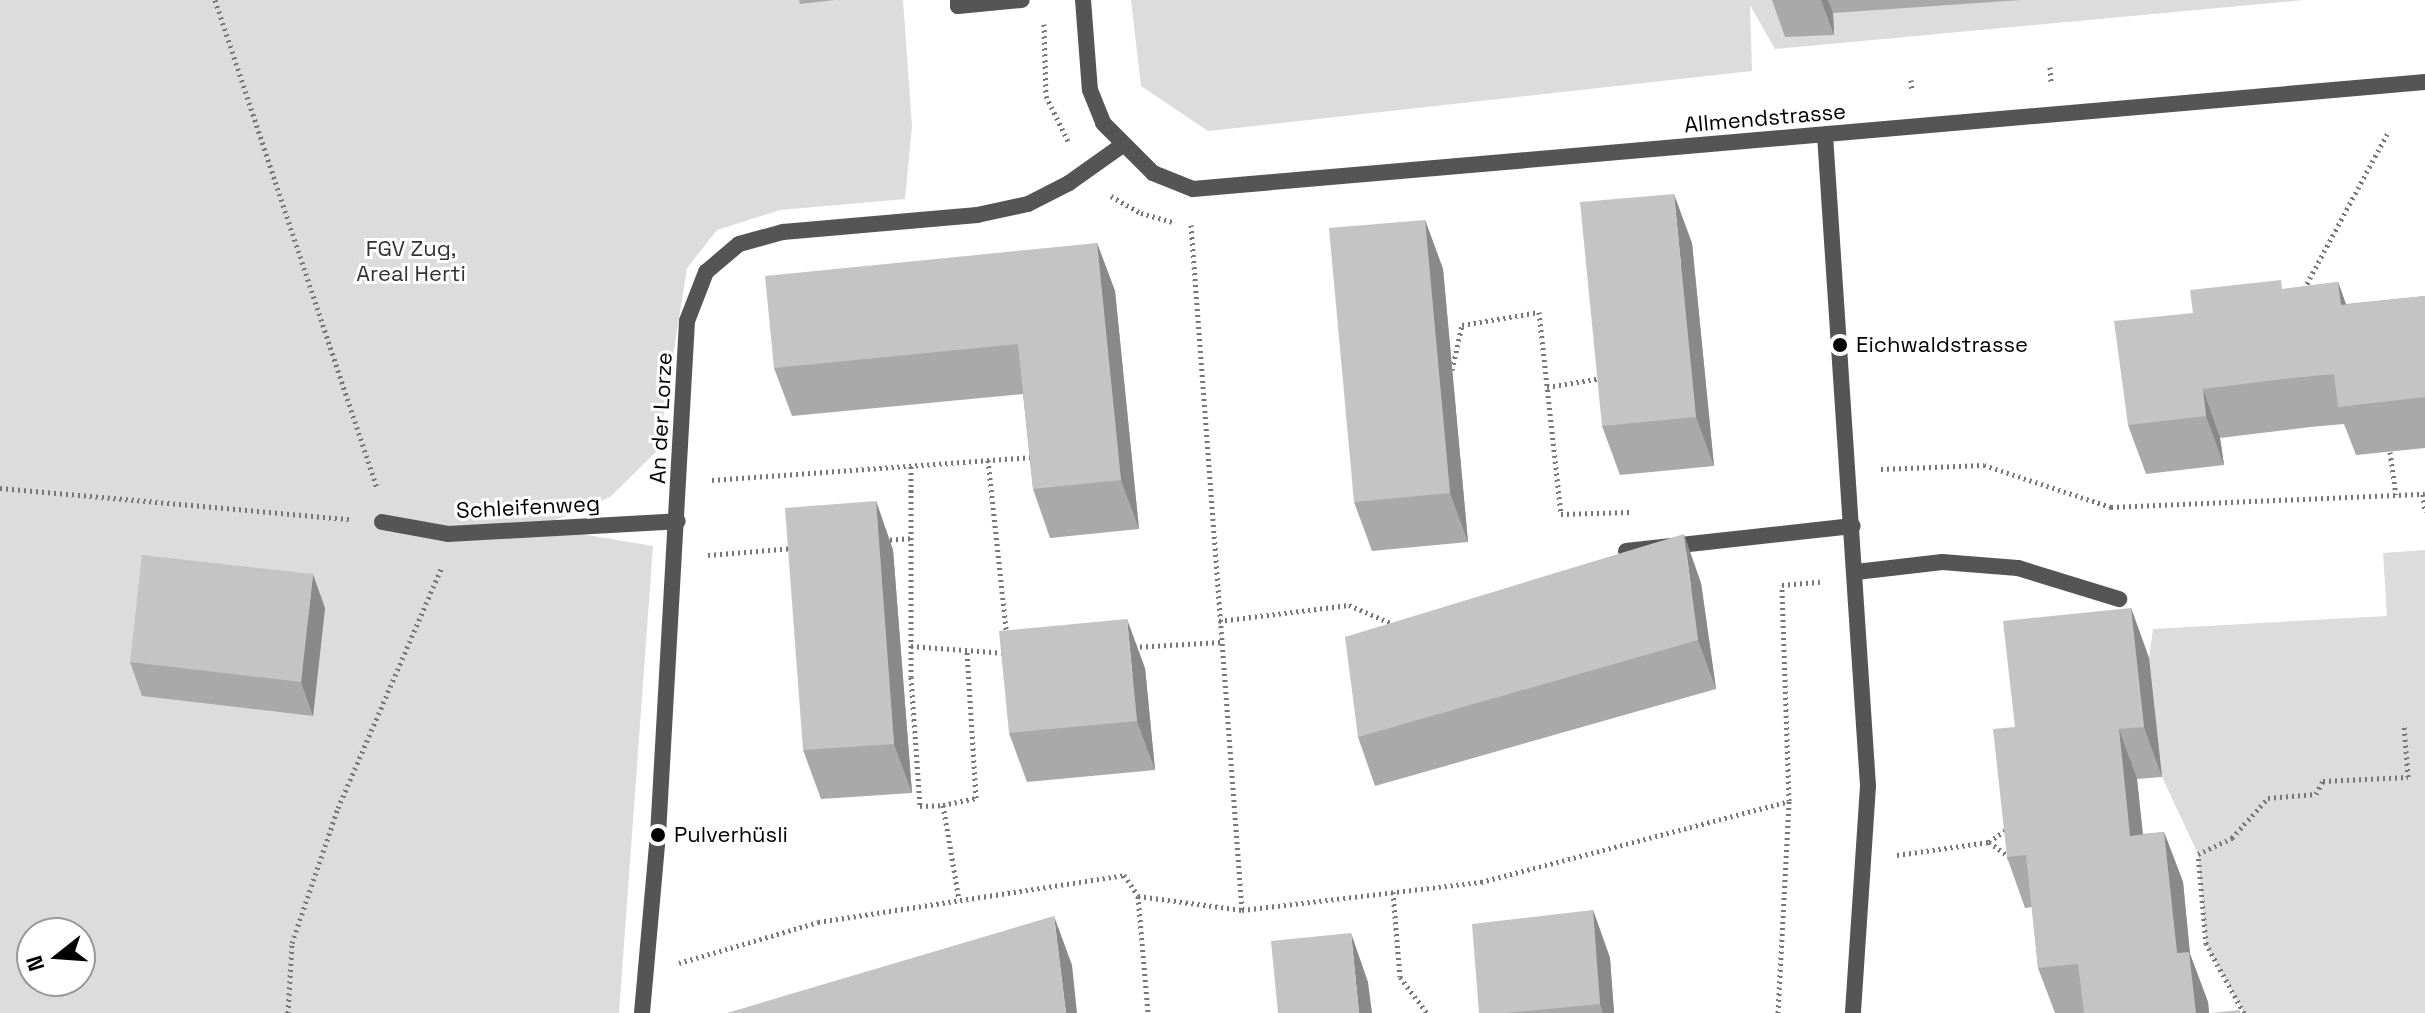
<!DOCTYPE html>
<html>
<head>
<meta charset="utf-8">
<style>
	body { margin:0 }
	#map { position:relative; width:2425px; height:1013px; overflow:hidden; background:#fff; font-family:"Space Grotesk",sans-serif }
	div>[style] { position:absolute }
	.green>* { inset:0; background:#dcdcdc }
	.path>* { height:5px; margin-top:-2.5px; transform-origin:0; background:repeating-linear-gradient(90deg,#777 0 2px,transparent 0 6px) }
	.service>* { height:16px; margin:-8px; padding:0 8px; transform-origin:8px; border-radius:8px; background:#555 }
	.minor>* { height:16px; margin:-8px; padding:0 8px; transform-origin:8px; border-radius:8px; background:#555 }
	.wall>* { inset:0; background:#a9a9a9 }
	.shaded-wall>* { inset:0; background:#898989 }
	.building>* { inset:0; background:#c4c4c4 }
	.dots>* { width:22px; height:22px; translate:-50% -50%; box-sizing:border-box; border:4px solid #fff; border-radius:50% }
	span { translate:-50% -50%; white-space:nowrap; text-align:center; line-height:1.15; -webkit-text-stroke:6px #fff; paint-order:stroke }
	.street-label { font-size:22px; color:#000 }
	.park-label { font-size:22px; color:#333 }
	.poi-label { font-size:22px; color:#000 }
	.left { translate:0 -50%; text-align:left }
	.north { position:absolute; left:16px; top:917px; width:80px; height:80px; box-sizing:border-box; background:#fff; border:2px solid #999; border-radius:50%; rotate:253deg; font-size:22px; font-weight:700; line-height:32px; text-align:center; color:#000 }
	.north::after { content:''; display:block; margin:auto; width:28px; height:36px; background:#000; clip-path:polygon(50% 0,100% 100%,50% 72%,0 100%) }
</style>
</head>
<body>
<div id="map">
	<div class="green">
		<div style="clip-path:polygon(evenodd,0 0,903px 0,912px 126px,905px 199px,780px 210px,717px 230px,687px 268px,658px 450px,610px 497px,539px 527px,653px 546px,619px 1013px,0 1013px,0 0,32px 933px,80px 933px,80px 981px,32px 981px,32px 933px)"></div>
		<div style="clip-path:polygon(1131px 0,2304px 0,1775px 49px,1750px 5px,1752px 71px,1208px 131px,1141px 86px)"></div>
		<div style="clip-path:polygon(2425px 550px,2425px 1013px,2244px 1013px,2206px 944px,2198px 854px,2162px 777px,2149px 658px,2153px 629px,2387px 616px,2383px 553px)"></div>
	</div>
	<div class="path">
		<div style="left:215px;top:0;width:514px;rotate:71.64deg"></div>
		<div style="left:1044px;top:24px;width:72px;rotate:88.4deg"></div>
		<div style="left:1046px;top:96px;width:50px;rotate:63.9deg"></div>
		<div style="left:2050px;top:67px;width:15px;rotate:86deg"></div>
		<div style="left:1911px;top:80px;width:11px;rotate:85deg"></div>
		<div style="left:1111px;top:196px;width:34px;rotate:30deg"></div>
		<div style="left:1141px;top:213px;width:35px;rotate:16deg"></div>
		<div style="left:1191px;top:225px;width:687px;rotate:85.74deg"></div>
		<div style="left:2304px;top:289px;width:176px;rotate:-61.8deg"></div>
		<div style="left:1452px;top:370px;width:46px;rotate:-77.5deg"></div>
		<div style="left:1462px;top:325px;width:78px;rotate:-9.6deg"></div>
		<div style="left:1539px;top:312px;width:203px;rotate:83.8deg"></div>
		<div style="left:1561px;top:514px;width:69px;rotate:-1.7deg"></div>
		<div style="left:1547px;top:387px;width:56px;rotate:-9.3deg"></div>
		<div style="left:2390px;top:452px;width:43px;rotate:82.1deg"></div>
		<div style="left:988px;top:460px;width:178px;rotate:83.9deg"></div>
		<div style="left:911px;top:466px;width:211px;rotate:90deg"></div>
		<div style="left:911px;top:677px;width:129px;rotate:86deg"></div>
		<div style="left:920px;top:806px;width:23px;rotate:-2deg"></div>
		<div style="left:943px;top:805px;width:96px;rotate:80.4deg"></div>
		<div style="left:1881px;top:469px;width:103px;rotate:-2.2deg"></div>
		<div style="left:1984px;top:465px;width:134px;rotate:18.3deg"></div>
		<div style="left:2111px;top:507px;width:314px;rotate:-2.4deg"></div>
		<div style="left:712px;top:480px;width:323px;rotate:-4.1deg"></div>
		<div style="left:0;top:488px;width:351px;rotate:5.1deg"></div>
		<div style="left:2423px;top:494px;width:18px;rotate:84deg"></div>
		<div style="left:884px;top:540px;width:26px;rotate:-4deg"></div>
		<div style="left:708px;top:555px;width:86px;rotate:-4.7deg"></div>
		<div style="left:1219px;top:621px;width:131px;rotate:-7deg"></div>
		<div style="left:1349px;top:605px;width:48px;rotate:23.4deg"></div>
		<div style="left:911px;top:646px;width:95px;rotate:4.2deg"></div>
		<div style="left:1134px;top:647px;width:87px;rotate:-3.3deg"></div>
		<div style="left:943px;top:805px;width:34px;rotate:-12deg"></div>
		<div style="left:976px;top:798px;width:148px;rotate:-93.5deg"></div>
		<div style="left:1989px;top:842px;width:27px;rotate:36deg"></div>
		<div style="left:1897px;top:855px;width:93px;rotate:-8deg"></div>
		<div style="left:1989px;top:842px;width:26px;rotate:-36deg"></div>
		<div style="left:1393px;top:892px;width:85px;rotate:85.3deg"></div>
		<div style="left:1400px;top:977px;width:45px;rotate:53.1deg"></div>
		<div style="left:1138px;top:896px;width:117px;rotate:85.1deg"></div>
		<div style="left:679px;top:963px;width:145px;rotate:-16.4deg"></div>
		<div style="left:818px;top:922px;width:310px;rotate:-8.7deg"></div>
		<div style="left:1124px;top:875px;width:25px;rotate:56deg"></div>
		<div style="left:1138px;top:896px;width:105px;rotate:7.7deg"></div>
		<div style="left:1242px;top:910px;width:241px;rotate:-6.7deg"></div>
		<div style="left:1481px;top:882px;width:318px;rotate:-14.7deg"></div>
		<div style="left:288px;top:1013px;width:70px;rotate:-86.7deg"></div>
		<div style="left:292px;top:943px;width:143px;rotate:-71.2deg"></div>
		<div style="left:338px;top:808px;width:263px;rotate:-66.7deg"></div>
		<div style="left:1778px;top:1013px;width:212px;rotate:-87deg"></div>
		<div style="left:1789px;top:801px;width:216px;rotate:-91.9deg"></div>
		<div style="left:1782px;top:585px;width:38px;rotate:-5deg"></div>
		<div style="left:2244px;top:1013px;width:79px;rotate:-118.8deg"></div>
		<div style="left:2206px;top:944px;width:90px;rotate:-95.1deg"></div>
		<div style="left:2198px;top:854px;width:38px;rotate:-25deg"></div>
		<div style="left:2232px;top:838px;width:54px;rotate:-48deg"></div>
		<div style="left:2268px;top:798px;width:48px;rotate:-4.8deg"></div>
		<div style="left:2316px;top:794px;width:15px;rotate:-62deg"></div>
		<div style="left:2323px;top:781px;width:85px;rotate:-2.7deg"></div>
		<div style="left:2408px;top:777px;width:52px;rotate:-94.4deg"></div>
	</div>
	<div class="service">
		<div style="left:958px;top:0;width:6px;rotate:90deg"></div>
		<div style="left:958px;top:6px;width:64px;rotate:-5.4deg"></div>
		<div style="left:1626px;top:551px;width:228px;rotate:-6.3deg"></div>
		<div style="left:1856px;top:572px;width:87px;rotate:-6.6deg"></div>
		<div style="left:1942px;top:562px;width:76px;rotate:4.5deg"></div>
		<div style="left:2018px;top:568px;width:106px;rotate:17.1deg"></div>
	</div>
	<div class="minor">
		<div style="left:1083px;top:0;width:90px;rotate:85.6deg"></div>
		<div style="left:1090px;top:90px;width:35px;rotate:68deg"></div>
		<div style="left:1103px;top:123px;width:71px;rotate:45deg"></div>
		<div style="left:1153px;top:173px;width:43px;rotate:21.8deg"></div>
		<div style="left:1193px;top:189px;width:1237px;rotate:-4.96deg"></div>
		<div style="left:1825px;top:135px;width:652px;rotate:86.22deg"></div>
		<div style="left:1868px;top:786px;width:227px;rotate:93.8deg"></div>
		<div style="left:382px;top:522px;width:67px;rotate:10.3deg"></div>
		<div style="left:448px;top:534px;width:230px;rotate:-3.2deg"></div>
		<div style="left:642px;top:1013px;width:179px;rotate:-84.9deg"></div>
		<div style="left:658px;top:835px;width:515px;rotate:-86.77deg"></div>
		<div style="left:687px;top:321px;width:53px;rotate:-68.8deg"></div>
		<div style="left:706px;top:272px;width:43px;rotate:-40.3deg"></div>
		<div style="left:739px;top:244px;width:46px;rotate:-15.3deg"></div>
		<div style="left:783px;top:232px;width:195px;rotate:-5deg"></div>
		<div style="left:977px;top:215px;width:52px;rotate:-12.2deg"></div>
		<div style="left:1028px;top:204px;width:46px;rotate:-27.1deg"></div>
		<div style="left:1069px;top:183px;width:64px;rotate:-35.4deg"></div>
	</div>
	<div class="wall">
		<div style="clip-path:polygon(799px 0,835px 0,800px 4px)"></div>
		<div style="clip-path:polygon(1772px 0,2021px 0,1833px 13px,1834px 35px,1785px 37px)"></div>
		<div style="clip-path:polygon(1425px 220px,1443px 269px,1468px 542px,1372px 551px,1354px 502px)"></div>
		<div style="clip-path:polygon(1097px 243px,1115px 291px,1139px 529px,1050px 538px,1033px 489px,1023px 394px,792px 416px,774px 368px)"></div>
		<div style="clip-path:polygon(1692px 243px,1714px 466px,1620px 475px,1602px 426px)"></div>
		<div style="clip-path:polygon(2338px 282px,2346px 304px,2425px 296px,2425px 448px,2356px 455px,2344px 424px,2310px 427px,2220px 438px,2224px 465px,2146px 474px,2128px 425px,2193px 313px,2284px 289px)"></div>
		<div style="clip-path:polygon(876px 501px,893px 550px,912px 793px,821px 799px,803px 750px)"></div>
		<div style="clip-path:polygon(1701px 583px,1716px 689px,1375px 786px,1358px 737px)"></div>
		<div style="clip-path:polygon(325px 608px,313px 716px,142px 696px,130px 662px)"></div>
		<div style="clip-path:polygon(2131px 608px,2149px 658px,2162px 777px,2137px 779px,2143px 834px,2164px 832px,2183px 882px,2190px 954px,2208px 1002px,2209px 1013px,2055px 1013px,2038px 968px,2032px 907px,2025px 908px,2007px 857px)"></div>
		<div style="clip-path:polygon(1145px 668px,1155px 770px,1027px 782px,1009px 733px)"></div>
		<div style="clip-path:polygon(1593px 910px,1610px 958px,1614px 1013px,1479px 1013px)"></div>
	</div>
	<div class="shaded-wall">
		<div style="clip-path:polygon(1821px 0,1828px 0,1833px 13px,1834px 35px)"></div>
		<div style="clip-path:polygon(1674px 194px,1692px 243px,1714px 466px,1696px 417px)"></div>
		<div style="clip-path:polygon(1425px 220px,1443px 269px,1468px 542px,1450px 493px)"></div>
		<div style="clip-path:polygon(1097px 243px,1115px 291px,1139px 529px,1121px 480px)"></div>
		<div style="clip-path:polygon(2338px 282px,2355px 330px,2341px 305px)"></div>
		<div style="clip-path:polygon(2203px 389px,2220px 438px,2224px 465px,2206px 416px)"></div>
		<div style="clip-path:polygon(876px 501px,893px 550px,912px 793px,894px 744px)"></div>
		<div style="clip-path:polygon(1684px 534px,1701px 583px,1716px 689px,1698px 640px)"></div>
		<div style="clip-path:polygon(313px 574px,325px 608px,313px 716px,301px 682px)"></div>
		<div style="clip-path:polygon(2131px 608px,2149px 658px,2162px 777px,2144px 727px)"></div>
		<div style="clip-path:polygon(1127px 619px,1145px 668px,1155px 770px,1137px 721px)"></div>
		<div style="clip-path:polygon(2119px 729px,2137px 779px,2148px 886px,2130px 836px)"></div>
		<div style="clip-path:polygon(2164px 832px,2183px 882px,2190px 954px,2208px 1002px,2209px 1013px,2196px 1013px,2177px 953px)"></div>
		<div style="clip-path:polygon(1593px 910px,1610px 958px,1614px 1013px,1603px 1013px,1600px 1004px)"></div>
		<div style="clip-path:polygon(1054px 916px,1072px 965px,1077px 1013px,1066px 1013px)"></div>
		<div style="clip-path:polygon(1351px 933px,1368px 982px,1372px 1013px,1359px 1013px)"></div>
	</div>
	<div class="building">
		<div style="clip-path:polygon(1674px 194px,1696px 417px,1602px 426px,1580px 202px)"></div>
		<div style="clip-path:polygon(1425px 220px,1450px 493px,1354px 502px,1329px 228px)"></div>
		<div style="clip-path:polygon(1097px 243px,1121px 480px,1033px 489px,1018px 344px,774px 368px,765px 276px)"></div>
		<div style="clip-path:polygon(2281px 280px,2282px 289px,2338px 282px,2341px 305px,2425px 296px,2425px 397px,2338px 407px,2334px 374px,2292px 378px,2203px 389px,2206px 416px,2128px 425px,2114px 321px,2193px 313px,2190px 290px)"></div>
		<div style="clip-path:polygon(876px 501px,894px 744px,803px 750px,785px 508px)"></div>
		<div style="clip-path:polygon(1684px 534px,1698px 640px,1358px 737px,1345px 637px)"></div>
		<div style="clip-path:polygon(142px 555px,313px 574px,301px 682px,130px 662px)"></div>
		<div style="clip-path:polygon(2131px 608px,2144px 727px,2119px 729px,2130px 836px,2164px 832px,2177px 953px,2189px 952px,2196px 1013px,2084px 1013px,2078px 964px,2038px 968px,2026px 855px,2007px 857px,1993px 729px,2015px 727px,2003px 621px)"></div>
		<div style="clip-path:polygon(1127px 619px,1137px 721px,1009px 733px,999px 631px)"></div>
		<div style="clip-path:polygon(1593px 910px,1600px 1004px,1505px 1013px,1479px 1013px,1472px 924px)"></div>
		<div style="clip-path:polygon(1054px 916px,1066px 1013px,727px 1013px)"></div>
		<div style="clip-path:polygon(1351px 933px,1359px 1013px,1278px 1013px,1271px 941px)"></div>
		<div style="clip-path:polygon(2240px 1010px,2240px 1013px,2211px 1013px)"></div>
	</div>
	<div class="dots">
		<div style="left:1840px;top:345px;background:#000"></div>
		<div style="left:658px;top:835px;background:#000"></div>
	</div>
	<div class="street-label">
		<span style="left:1765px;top:118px;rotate:-5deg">Allmendstrasse</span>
		<span style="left:661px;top:418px;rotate:-87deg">An der Lorze</span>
		<span style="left:528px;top:507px;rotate:-3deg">Schleifenweg</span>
	</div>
	<div class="park-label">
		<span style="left:411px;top:261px">FGV Zug,<br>Areal Herti</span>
	</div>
	<div class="poi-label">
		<span class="left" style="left:1856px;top:345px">Eichwaldstrasse</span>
		<span class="left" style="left:674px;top:835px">Pulverhüsli</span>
	</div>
	<div class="north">N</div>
</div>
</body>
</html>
